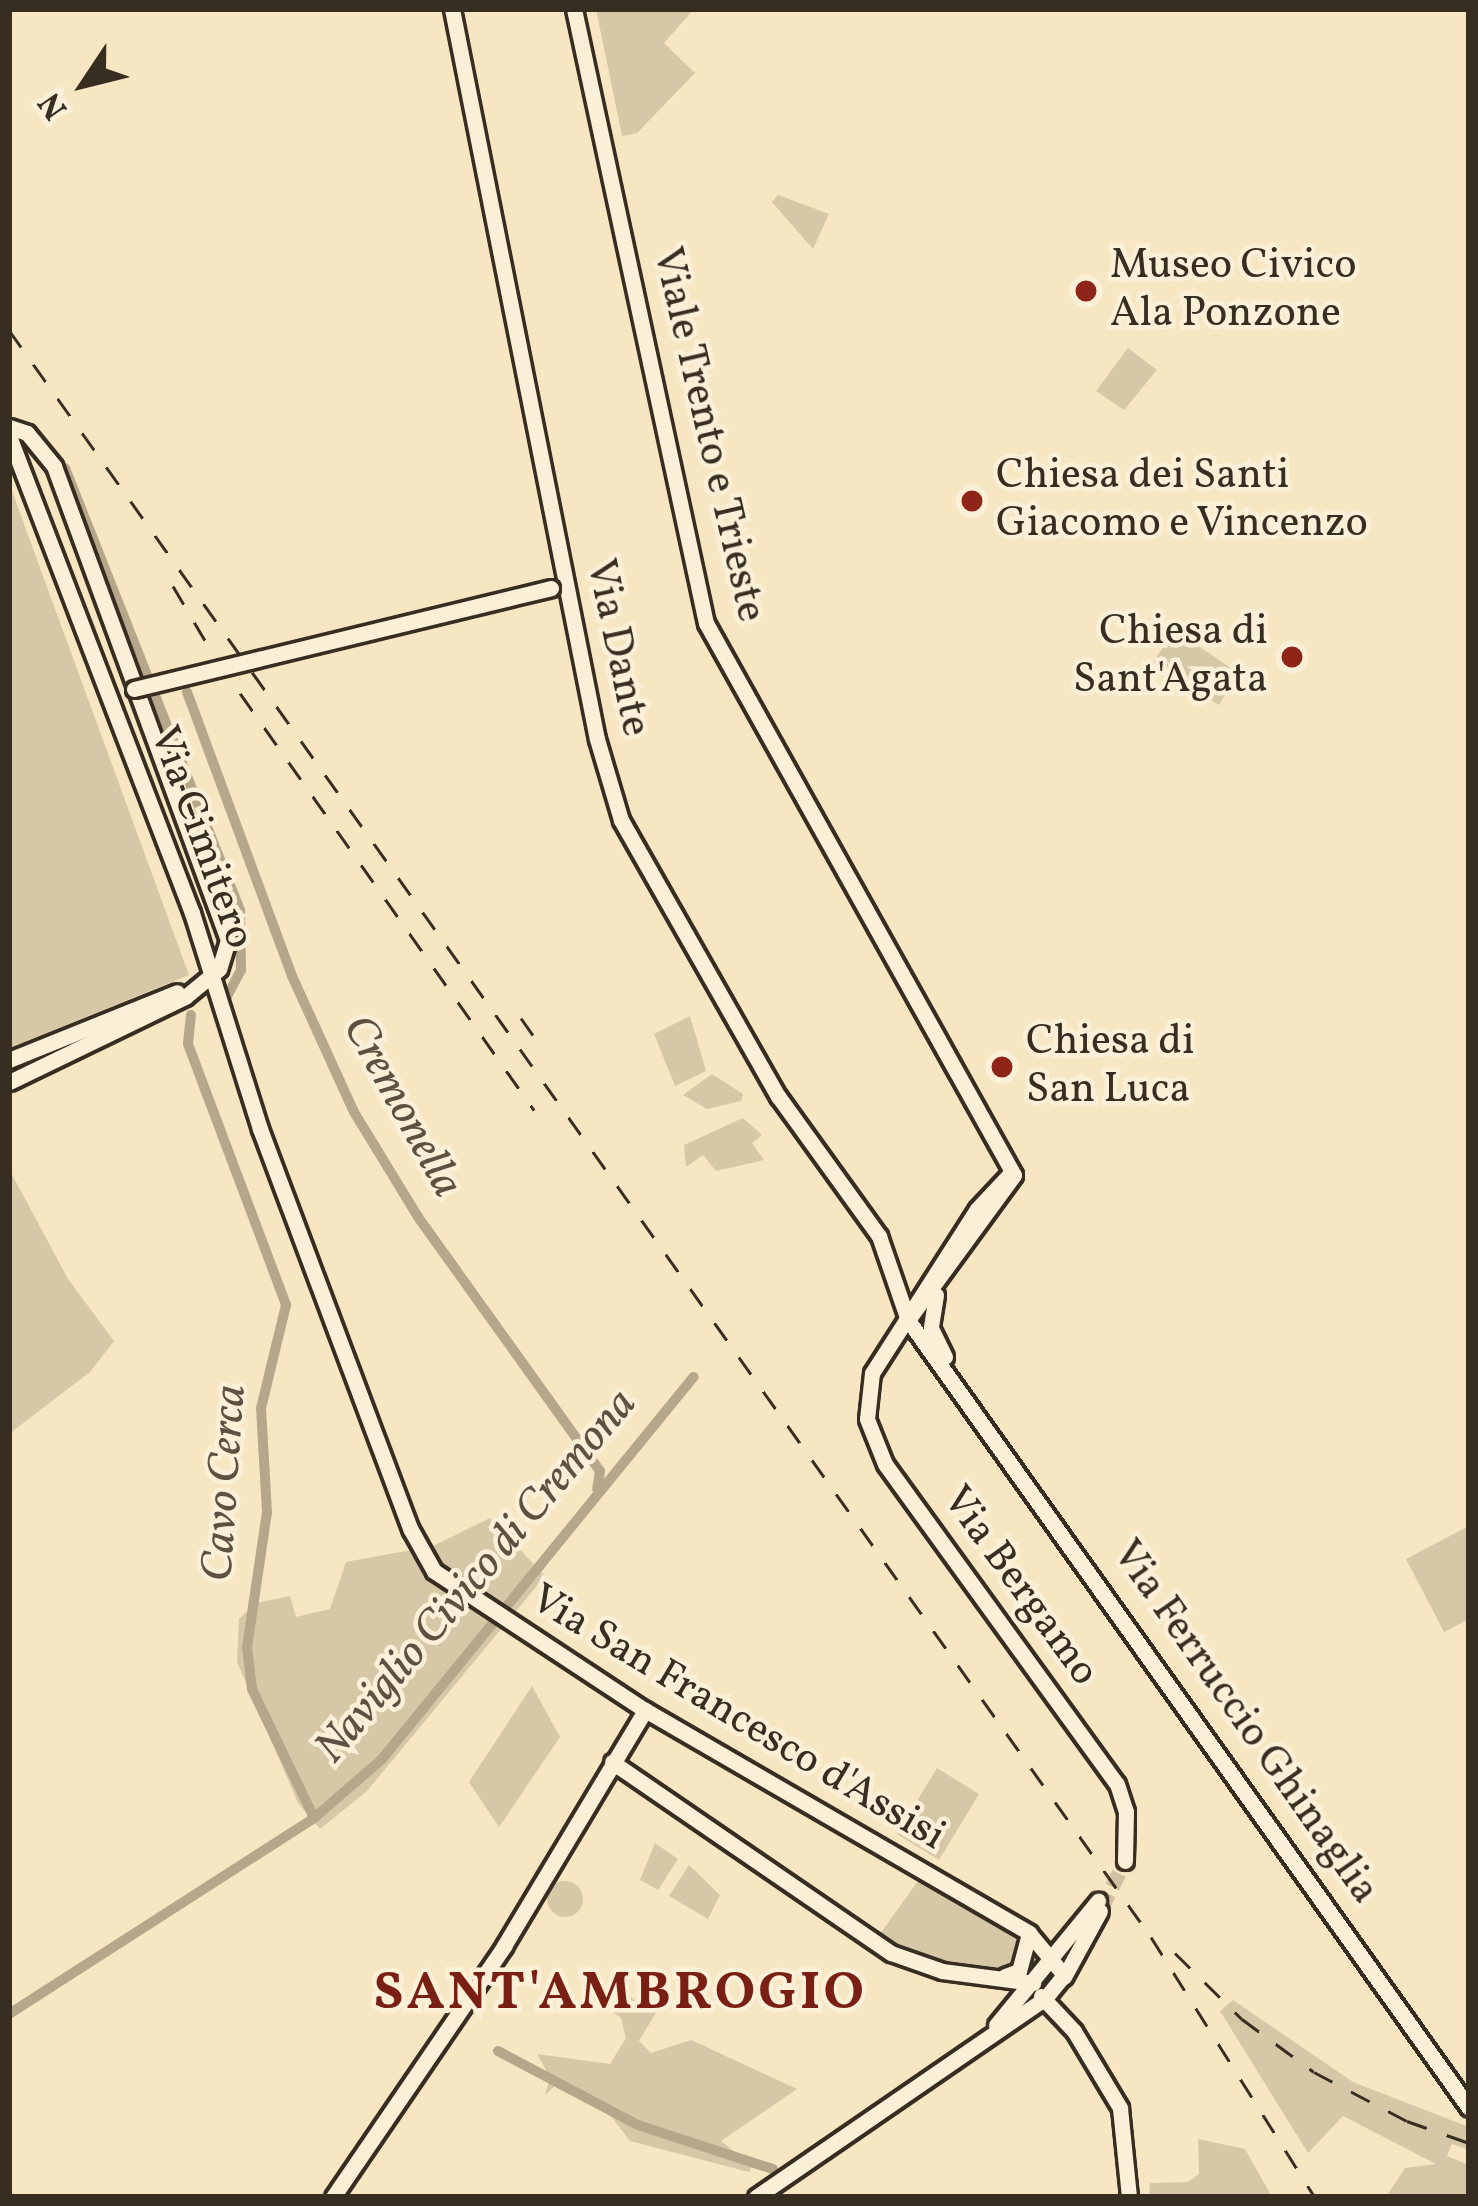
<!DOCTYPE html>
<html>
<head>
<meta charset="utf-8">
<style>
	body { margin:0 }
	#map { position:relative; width:1478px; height:2206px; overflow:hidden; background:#f7e6c2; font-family:Vollkorn,serif }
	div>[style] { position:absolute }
	.green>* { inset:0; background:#d6c7a7 }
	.round { border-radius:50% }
	.canal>* { height:10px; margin:-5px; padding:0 5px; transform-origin:5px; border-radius:5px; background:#b6a78b }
	.secondary-tunnel>* { height:15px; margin-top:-7.5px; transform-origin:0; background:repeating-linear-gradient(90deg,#d1c1a2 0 15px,transparent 0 23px) }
	.roads { filter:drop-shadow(3px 0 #372d21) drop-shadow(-3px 0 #372d21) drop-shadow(0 3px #372d21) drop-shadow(0 -3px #372d21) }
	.secondary>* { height:15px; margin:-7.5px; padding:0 7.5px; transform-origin:7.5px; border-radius:7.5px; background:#faefd7 }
	.rail>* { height:3px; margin-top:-1.5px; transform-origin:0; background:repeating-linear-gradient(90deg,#372d21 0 21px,transparent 0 42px) }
	.bridges { filter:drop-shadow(3px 0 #372d21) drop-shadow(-3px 0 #372d21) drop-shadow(0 3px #372d21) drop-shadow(0 -3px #372d21) }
	.secondary-bridge>* { height:15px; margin:-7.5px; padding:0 7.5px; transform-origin:7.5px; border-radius:7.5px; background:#faefd7 }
	.dots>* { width:33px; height:33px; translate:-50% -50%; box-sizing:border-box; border:6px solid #faefd7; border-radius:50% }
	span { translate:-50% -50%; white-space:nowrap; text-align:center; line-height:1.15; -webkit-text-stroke:9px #faefd7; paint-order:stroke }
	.poi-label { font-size:42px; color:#372d21 }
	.left { translate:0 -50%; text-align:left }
	.right { translate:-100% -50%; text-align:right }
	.street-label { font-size:42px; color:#372d21 }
	.water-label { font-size:45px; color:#5d5241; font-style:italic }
	.district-label { font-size:54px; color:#7a1f14; font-weight:700; letter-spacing:3px }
	.frame { position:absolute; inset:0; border:12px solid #372d21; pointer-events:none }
	.north { position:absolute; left:24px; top:24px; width:120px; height:120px; -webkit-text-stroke:9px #faefd7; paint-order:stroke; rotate:235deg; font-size:33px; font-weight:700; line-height:48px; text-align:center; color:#372d21 }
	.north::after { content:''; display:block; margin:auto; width:42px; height:54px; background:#372d21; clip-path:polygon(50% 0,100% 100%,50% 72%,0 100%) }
</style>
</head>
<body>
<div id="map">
	<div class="green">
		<div style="clip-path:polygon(596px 9px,694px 9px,664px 43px,695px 73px,637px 133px,622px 136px)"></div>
		<div style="clip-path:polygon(778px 195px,829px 214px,813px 249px,772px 202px)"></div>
		<div style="clip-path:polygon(1128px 348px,1157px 370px,1124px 410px,1096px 391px)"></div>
		<div style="clip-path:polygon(9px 483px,189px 975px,9px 1048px)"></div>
		<div style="clip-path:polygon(1175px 630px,1238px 673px,1219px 705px,1153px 662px)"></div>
		<div style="clip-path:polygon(690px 1016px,706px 1071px,675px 1086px,654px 1034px)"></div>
		<div style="clip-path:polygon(712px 1074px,743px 1094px,741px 1101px,707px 1109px,683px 1095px)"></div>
		<div style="clip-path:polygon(743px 1118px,762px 1135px,752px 1143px,764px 1160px,716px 1171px,703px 1155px,686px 1167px,684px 1145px)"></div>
		<div style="clip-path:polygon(9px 1169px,68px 1279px,114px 1341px,90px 1372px,9px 1434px)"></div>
		<div style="clip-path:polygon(490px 1518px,545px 1576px,367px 1791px,320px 1829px,298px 1803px,237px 1662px,239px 1619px,256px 1603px,290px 1596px,296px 1617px,330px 1609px,346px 1562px,433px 1546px)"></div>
		<div style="clip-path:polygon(1469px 1526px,1469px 1619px,1444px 1632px,1406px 1559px)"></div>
		<div style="clip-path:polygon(532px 1686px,560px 1737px,499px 1827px,469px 1782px)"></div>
		<div style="clip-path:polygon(937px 1768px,979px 1794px,939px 1860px,897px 1834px)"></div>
		<div style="clip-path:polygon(655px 1843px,678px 1859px,658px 1890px,640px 1880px)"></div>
		<div style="clip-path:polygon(689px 1865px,720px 1895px,708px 1919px,669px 1896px)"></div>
		<div class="round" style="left:547px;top:1881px;width:36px;height:36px"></div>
		<div style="clip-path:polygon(918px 1881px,1018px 1935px,1010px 1969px,935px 1964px,880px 1934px)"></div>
		<div style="clip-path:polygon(592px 1979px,657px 2011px,639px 2041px,651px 2053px,691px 2040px,797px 2089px,721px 2141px,752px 2166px,749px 2172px,630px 2141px,611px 2116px,555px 2086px,545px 2095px,550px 2077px,537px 2054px,610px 2064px,626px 2038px,621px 2018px,585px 1993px)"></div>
		<div style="clip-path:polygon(1233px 2000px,1353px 2082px,1469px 2127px,1469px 2150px,1452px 2144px,1447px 2156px,1469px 2165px,1467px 2197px,1386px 2197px,1405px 2168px,1436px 2164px,1343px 2116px,1308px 2153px,1220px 2011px)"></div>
		<div style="clip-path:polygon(1198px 2139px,1245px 2149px,1272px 2197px,1149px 2196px,1150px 2183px,1188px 2182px,1199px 2174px)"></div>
	</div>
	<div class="canal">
		<div style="left:65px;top:468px;width:476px;rotate:68.4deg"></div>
		<div style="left:240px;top:911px;width:59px;rotate:89deg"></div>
		<div style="left:241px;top:970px;width:36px;rotate:118deg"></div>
		<div style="left:187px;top:692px;width:303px;rotate:69.7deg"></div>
		<div style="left:292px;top:976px;width:149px;rotate:65.5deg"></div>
		<div style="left:354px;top:1112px;width:123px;rotate:58.6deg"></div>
		<div style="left:418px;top:1217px;width:312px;rotate:54.4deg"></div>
		<div style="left:600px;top:1471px;width:18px;rotate:99deg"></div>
		<div style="left:191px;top:1015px;width:29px;rotate:96deg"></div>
		<div style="left:188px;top:1044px;width:279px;rotate:69.4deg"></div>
		<div style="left:286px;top:1305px;width:106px;rotate:103.6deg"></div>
		<div style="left:261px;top:1408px;width:104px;rotate:86.7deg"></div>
		<div style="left:267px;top:1512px;width:136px;rotate:98.4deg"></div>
		<div style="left:247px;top:1647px;width:42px;rotate:83.2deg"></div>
		<div style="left:252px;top:1689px;width:143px;rotate:64.3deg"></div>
		<div style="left:9px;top:2014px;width:363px;rotate:-32.7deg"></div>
		<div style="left:314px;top:1818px;width:90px;rotate:-40.9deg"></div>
		<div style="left:382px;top:1759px;width:493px;rotate:-50.8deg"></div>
		<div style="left:498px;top:2051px;width:158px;rotate:27.9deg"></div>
		<div style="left:638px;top:2125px;width:142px;rotate:18.1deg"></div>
	</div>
	<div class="secondary-tunnel">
		<div style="left:1102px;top:1907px;width:51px;rotate:-63.4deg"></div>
	</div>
	<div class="roads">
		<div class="secondary">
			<div style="left:452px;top:9px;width:744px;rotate:78.77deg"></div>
			<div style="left:597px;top:739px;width:84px;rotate:73.5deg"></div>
			<div style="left:621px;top:820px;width:318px;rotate:60.4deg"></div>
			<div style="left:778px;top:1096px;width:173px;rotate:54.2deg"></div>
			<div style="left:879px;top:1236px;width:89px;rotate:71deg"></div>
			<div style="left:908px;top:1320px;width:967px;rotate:54.55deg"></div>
			<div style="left:574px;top:9px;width:628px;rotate:77.87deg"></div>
			<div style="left:706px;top:623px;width:632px;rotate:60.84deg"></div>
			<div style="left:1014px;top:1175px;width:180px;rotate:126.2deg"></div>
			<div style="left:9px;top:427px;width:19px;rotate:18deg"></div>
			<div style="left:27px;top:433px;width:43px;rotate:50.7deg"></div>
			<div style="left:54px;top:466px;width:505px;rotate:69.84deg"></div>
			<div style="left:228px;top:940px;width:30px;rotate:107deg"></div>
			<div style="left:219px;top:969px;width:44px;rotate:140.5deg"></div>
			<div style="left:185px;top:997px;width:195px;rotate:154.2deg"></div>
			<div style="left:9px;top:436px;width:511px;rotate:69.01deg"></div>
			<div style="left:192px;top:913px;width:226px;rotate:72.5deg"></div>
			<div style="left:260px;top:1129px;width:428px;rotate:69.4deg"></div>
			<div style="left:411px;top:1530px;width:47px;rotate:60.7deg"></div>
			<div style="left:434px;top:1571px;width:253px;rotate:33.4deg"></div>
			<div style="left:645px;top:1710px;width:444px;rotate:30.1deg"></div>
			<div style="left:1029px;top:1933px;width:55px;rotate:50.2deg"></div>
			<div style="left:1064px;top:1975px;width:28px;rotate:129deg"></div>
			<div style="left:9px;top:1060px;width:181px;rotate:-22deg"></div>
			<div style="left:1010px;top:1174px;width:48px;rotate:133.3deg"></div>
			<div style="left:977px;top:1209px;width:195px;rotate:122.6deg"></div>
			<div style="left:872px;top:1373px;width:46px;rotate:96.2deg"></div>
			<div style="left:867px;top:1419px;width:48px;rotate:68.2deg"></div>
			<div style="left:885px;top:1464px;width:395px;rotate:54.1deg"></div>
			<div style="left:1117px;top:1784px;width:29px;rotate:72deg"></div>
			<div style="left:1126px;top:1812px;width:49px;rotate:91.2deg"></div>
			<div style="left:936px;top:1295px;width:33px;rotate:99deg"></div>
			<div style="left:931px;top:1328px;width:32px;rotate:64deg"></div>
			<div style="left:612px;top:1762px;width:338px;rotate:34.4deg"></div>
			<div style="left:891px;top:1953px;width:54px;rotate:19.4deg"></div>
			<div style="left:942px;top:1971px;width:92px;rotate:7.5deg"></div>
			<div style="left:1005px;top:1976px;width:15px;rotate:-20deg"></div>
			<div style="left:1019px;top:1971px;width:39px;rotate:-75deg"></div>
			<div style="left:1064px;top:1977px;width:75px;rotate:-61.4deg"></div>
			<div style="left:1041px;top:1996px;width:48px;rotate:46.7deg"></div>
			<div style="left:1074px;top:2031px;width:90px;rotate:59.1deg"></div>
			<div style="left:1120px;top:2108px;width:89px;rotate:84.2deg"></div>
			<div style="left:996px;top:2025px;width:161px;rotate:-50.6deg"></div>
			<div style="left:333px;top:2197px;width:304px;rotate:-55.7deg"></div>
			<div style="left:504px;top:1946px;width:275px;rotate:-59.1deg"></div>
			<div style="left:756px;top:2197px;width:352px;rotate:-34.5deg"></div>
		</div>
	</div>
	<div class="rail">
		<div style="left:9px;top:330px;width:1971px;rotate:54.6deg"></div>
		<div style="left:1151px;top:1937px;width:307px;rotate:57.8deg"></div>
		<div style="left:173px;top:586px;width:85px;rotate:59.5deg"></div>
		<div style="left:216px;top:659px;width:552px;rotate:54.81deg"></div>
		<div style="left:521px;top:1018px;width:28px;rotate:55deg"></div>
		<div style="left:1175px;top:1953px;width:94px;rotate:44.6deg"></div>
		<div style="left:1242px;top:2019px;width:89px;rotate:36.4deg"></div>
		<div style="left:1314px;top:2072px;width:105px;rotate:27.8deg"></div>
		<div style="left:1407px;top:2121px;width:66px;rotate:19.5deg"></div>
	</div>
	<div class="bridges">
		<div class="secondary-bridge">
			<div style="left:134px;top:689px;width:429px;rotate:-13.6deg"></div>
		</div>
	</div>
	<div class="dots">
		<div style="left:1086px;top:291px;background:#8f2418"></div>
		<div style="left:972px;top:501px;background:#8f2418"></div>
		<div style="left:1292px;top:657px;background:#8f2418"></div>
		<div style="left:1002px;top:1067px;background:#8f2418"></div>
	</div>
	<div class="poi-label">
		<span class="left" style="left:1110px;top:291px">Museo Civico<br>Ala Ponzone</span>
		<span class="left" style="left:996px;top:501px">Chiesa dei Santi<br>Giacomo e Vincenzo</span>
		<span class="right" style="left:1268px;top:657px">Chiesa di<br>Sant'Agata</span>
		<span class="left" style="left:1026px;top:1067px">Chiesa di<br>San Luca</span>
	</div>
	<div class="street-label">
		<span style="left:707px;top:435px;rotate:77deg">Viale Trento e Trieste</span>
		<span style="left:616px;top:648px;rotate:78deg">Via Dante</span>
		<span style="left:200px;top:838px;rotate:70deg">Via Cimitero</span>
		<span style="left:1019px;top:1587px;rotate:54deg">Via Bergamo</span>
		<span style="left:737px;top:1719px;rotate:31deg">Via San Francesco d'Assisi</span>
		<span style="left:1244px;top:1723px;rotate:55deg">Via Ferruccio Ghinaglia</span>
	</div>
	<div class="water-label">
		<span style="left:401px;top:1107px;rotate:61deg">Cremonella</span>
		<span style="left:226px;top:1483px;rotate:-86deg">Cavo Cerca</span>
		<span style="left:477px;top:1577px;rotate:-50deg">Naviglio Civico di Cremona</span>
	</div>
	<div class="district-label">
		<span style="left:620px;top:1995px">SANT'AMBROGIO</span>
	</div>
	<div class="frame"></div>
	<div class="north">N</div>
</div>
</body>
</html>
